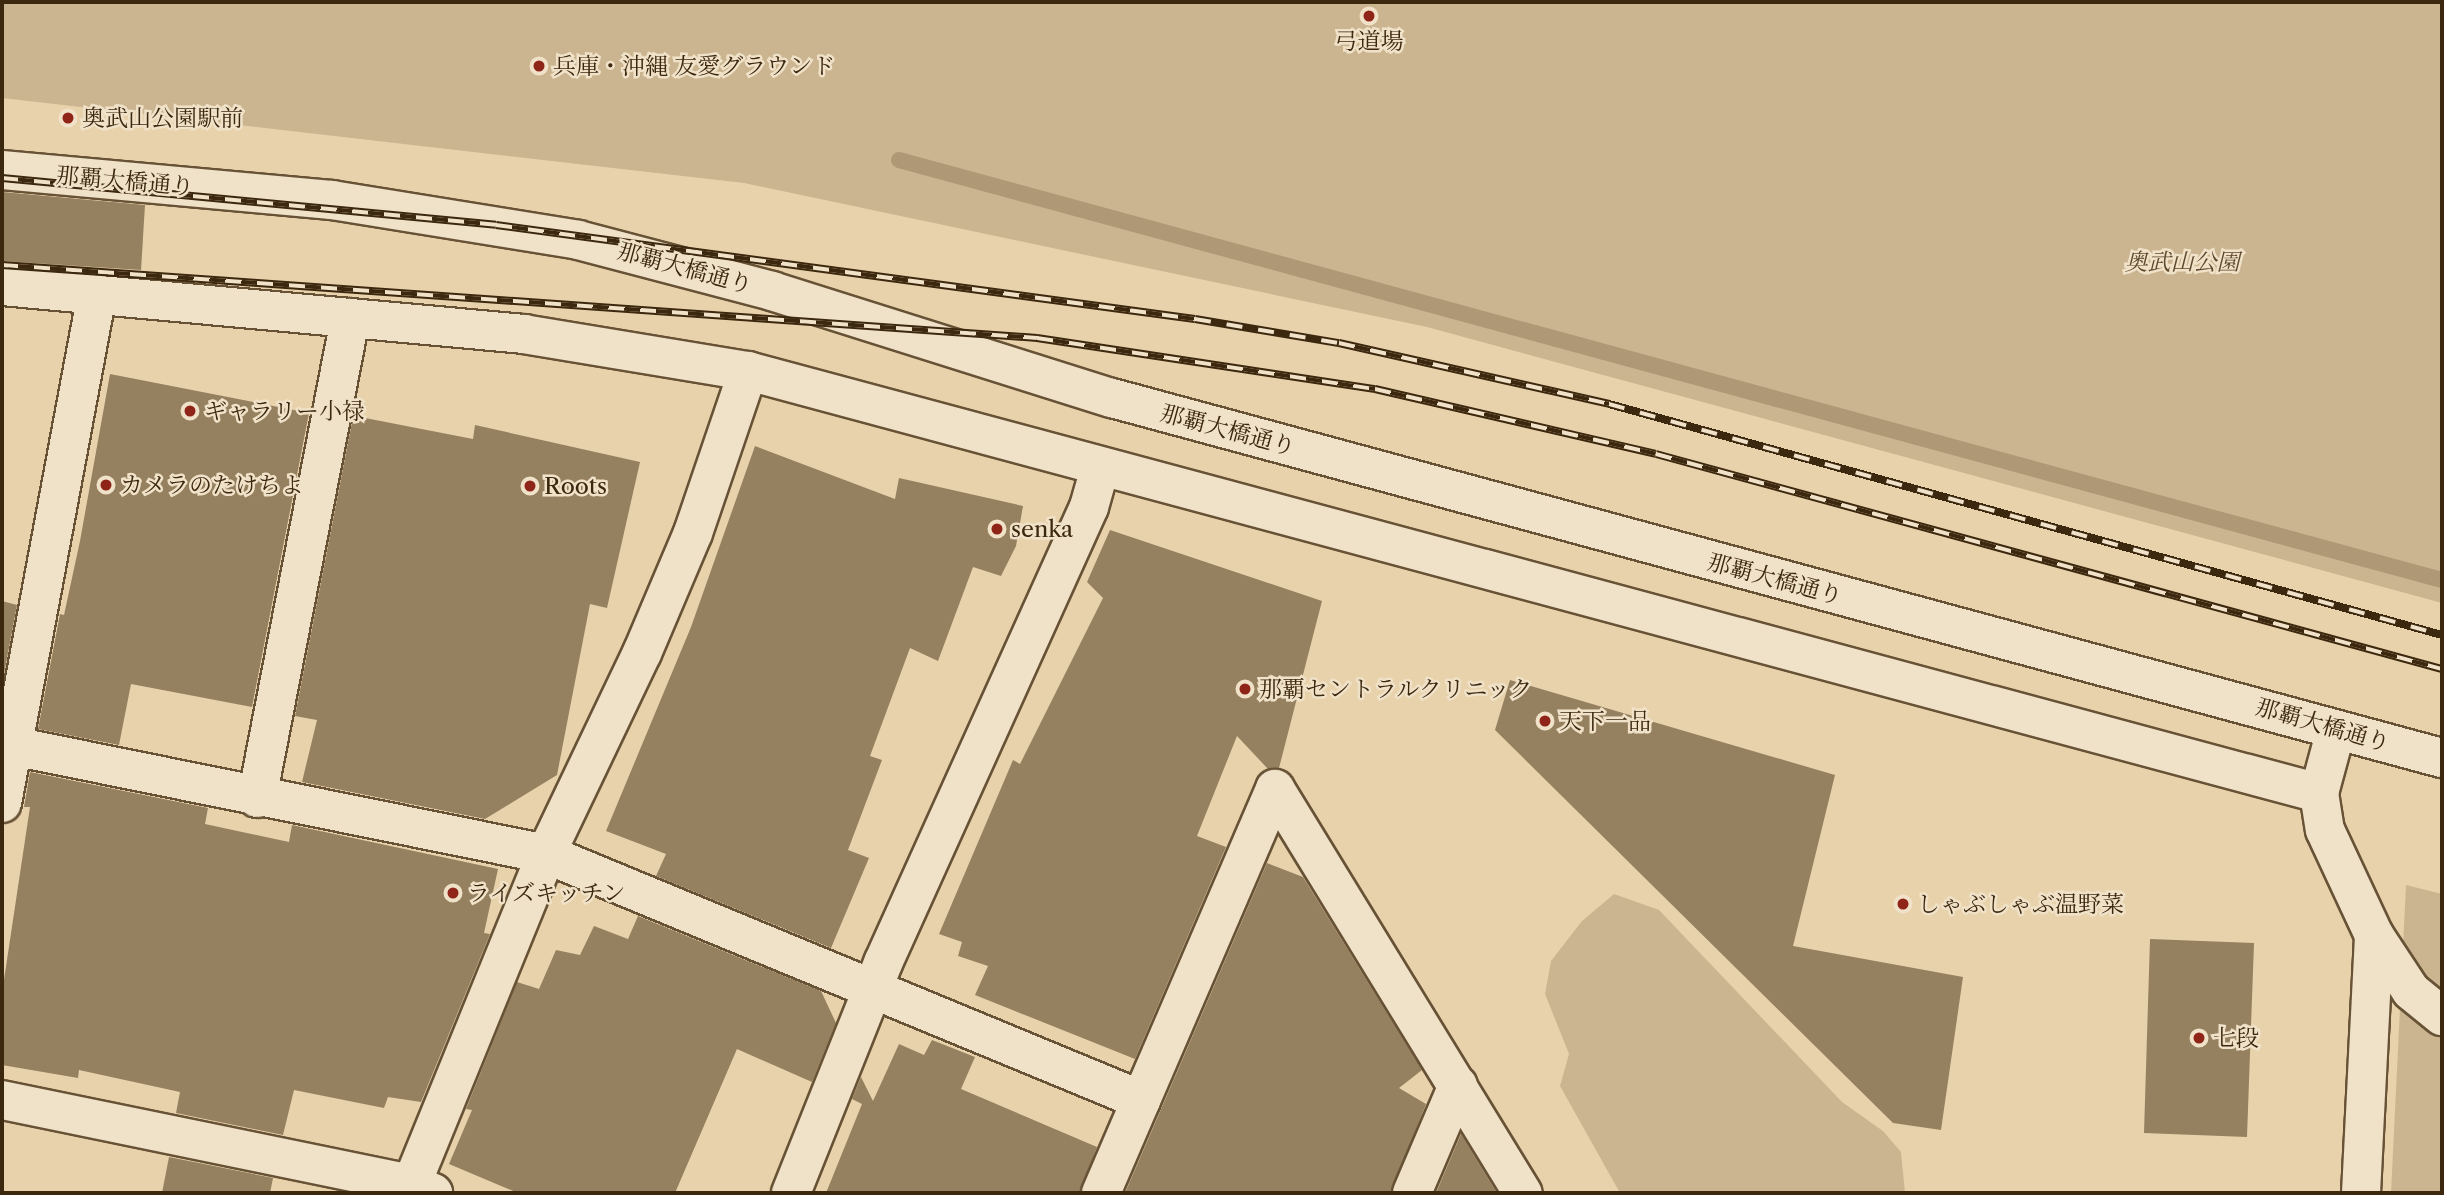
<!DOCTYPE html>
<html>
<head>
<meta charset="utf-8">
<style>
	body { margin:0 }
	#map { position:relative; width:2444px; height:1195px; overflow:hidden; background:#e8d2ab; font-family:"Libre Caslon Text","Noto Serif JP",serif }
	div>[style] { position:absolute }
	.green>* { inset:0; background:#cbb590 }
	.stream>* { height:16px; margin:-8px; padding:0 8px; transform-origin:8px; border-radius:8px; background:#ae9876 }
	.building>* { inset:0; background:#958060 }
	.roads { filter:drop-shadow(2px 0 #675236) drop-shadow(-2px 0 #675236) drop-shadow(0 2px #675236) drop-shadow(0 -2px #675236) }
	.street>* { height:38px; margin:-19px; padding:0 19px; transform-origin:19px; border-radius:19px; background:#f0e2c8 }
	.secondary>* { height:38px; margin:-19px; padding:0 19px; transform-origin:19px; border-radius:19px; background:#f0e2c8 }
	.rail>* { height:8px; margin-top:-4px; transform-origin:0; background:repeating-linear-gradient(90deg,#f0e2c8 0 16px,#3c270f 0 32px); box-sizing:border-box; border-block:2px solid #3c270f }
	.dots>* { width:19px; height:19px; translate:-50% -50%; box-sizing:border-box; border:4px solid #f0e2c8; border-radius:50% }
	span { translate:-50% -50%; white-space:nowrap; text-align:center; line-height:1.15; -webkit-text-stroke:5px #f0e2c8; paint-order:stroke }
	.poi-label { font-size:23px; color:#3c270f }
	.left { translate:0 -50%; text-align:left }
	.street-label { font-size:23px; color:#3c270f }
	.park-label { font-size:23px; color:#604a2f; font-style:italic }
	.frame { position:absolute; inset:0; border:4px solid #3c270f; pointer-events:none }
</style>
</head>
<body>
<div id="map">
	<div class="green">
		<div style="clip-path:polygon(2px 2px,2442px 2px,2442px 603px,1427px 327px,744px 183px,2px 98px)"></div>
		<div style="clip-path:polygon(2406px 885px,2442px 894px,2442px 1193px,2391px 1193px)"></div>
		<div style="clip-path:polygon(1614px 894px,1659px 910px,1842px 1102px,1883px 1131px,1901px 1152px,1905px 1193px,1620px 1193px,1560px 1086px,1569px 1054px,1545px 994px,1551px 961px,1582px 921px)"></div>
	</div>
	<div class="stream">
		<div style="left:899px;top:160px;width:1599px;rotate:15.23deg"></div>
	</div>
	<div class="building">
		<div style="clip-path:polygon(2px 192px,145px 205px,141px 270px,2px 261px)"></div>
		<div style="clip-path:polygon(110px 374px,309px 413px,252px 707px,131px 684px,119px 745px,38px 729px,60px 614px,64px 615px,80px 541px)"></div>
		<div style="clip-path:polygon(360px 417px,473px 439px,475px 425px,640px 462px,607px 608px,590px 604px,557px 775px,485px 819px,302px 782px,317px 720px,295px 716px,352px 422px,359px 423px)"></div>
		<div style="clip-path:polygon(755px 446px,895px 499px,899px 478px,1023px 506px,1016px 546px,1001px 576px,973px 567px,938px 661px,910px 648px,870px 756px,882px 760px,848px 850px,869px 858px,831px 948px,656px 876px,666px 854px,606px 831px,691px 627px)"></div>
		<div style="clip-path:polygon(1110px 530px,1322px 601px,1279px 768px,1268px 769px,1237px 736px,1197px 836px,1226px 847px,1135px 1059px,975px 995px,988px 966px,958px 956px,962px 942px,939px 934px,1013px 760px,1020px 764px,1103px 598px,1087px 582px)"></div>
		<div style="clip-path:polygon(2px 601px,17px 605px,2px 685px)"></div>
		<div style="clip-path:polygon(1510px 680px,1835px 775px,1793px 946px,1963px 977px,1941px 1130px,1893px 1123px,1495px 730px)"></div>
		<div style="clip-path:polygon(30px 772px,208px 808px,205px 824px,289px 842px,292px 825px,498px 869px,484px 933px,490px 934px,421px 1102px,388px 1097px,384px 1108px,294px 1090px,283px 1135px,176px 1113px,180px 1092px,79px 1070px,78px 1078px,2px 1065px,2px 993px,30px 807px,24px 807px)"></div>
		<div style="clip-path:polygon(1267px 863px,1303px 877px,1422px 1070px,1399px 1088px,1426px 1104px,1391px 1193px,1125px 1193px)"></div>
		<div style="clip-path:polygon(638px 916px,821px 991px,836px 1023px,812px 1082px,737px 1049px,675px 1193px,518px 1193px,449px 1164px,472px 1110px,466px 1109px,517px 982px,539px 989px,556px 950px,580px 955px,594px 926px,628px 939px)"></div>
		<div style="clip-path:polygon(2150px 939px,2254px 943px,2247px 1137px,2144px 1133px)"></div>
		<div style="clip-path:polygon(932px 1040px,975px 1057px,961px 1089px,1097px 1147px,1080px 1193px,826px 1193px,862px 1104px,852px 1099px,861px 1077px,873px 1101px,899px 1044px,924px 1055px)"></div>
		<div style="clip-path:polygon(1461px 1134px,1497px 1193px,1436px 1193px)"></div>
		<div style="clip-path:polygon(169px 1157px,273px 1178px,270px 1193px,162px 1193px)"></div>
	</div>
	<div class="roads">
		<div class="street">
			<div style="left:13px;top:746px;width:544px;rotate:11.45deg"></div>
			<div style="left:546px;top:854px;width:644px;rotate:22.46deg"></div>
			<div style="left:1275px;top:789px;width:474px;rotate:58.5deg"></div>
			<div style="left:257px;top:798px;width:489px;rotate:-79deg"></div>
			<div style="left:2px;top:803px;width:518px;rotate:-79.43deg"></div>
			<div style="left:2px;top:1100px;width:418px;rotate:11.6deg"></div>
			<div style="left:411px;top:1184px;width:24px;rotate:22deg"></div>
			<div style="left:408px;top:1193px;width:366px;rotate:-67.8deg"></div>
			<div style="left:546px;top:854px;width:223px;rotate:-64.5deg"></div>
			<div style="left:642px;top:653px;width:130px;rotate:-67deg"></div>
			<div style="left:693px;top:533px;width:171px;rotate:-71.2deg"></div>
			<div style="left:791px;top:1193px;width:248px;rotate:-68.2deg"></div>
			<div style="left:883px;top:963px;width:500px;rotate:-65.69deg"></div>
			<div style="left:1089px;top:507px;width:41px;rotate:-74.2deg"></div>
			<div style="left:1101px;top:1193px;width:440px;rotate:-66.7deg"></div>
			<div style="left:1412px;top:1193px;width:117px;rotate:-66.9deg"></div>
			<div style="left:2361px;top:1193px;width:258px;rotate:-87.1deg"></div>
		</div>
		<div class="secondary">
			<div style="left:2px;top:170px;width:331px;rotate:5.2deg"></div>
			<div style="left:332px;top:200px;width:249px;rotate:9.2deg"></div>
			<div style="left:578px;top:240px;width:201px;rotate:14.7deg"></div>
			<div style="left:772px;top:291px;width:356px;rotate:17.5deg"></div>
			<div style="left:1112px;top:398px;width:1378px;rotate:15.15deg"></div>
			<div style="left:2px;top:286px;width:524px;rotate:5.25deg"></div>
			<div style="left:524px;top:334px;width:227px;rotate:9.4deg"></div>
			<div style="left:748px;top:371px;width:1627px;rotate:15.04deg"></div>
			<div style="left:2336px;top:730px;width:65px;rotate:105.1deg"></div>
			<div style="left:2319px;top:793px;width:37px;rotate:81deg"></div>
			<div style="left:2325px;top:830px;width:116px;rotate:65deg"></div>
			<div style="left:2374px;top:935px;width:67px;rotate:56.5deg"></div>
			<div style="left:2411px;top:991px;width:40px;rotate:39deg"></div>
		</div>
	</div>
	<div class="rail">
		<div style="left:2px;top:178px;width:496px;rotate:5.4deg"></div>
		<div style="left:496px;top:225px;width:705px;rotate:7.66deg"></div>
		<div style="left:1195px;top:319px;width:146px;rotate:9.5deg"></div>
		<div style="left:1339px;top:343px;width:277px;rotate:12.7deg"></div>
		<div style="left:1609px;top:404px;width:864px;rotate:15.5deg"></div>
		<div style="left:2px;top:265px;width:1038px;rotate:4.03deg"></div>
		<div style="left:1037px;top:338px;width:342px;rotate:8.6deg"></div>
		<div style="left:1375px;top:389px;width:288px;rotate:13deg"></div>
		<div style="left:1656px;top:454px;width:815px;rotate:15.3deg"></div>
	</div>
	<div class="dots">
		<div style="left:1369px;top:16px;background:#8f2418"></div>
		<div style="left:539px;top:66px;background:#8f2418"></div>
		<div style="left:68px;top:118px;background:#8f2418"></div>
		<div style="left:190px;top:411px;background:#8f2418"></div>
		<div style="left:106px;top:485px;background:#8f2418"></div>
		<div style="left:530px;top:486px;background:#8f2418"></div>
		<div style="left:997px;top:529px;background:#8f2418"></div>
		<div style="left:1245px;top:689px;background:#8f2418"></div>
		<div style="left:1545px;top:721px;background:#8f2418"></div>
		<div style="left:453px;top:893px;background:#8f2418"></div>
		<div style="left:1903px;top:904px;background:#8f2418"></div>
		<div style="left:2199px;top:1038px;background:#8f2418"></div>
	</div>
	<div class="poi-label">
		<span style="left:1369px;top:41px">弓道場</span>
		<span class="left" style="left:553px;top:66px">兵庫・沖縄 友愛グラウンド</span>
		<span class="left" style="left:82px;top:118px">奥武山公園駅前</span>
		<span class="left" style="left:204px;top:411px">ギャラリー小禄</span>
		<span class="left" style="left:120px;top:485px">カメラのたけちよ</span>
		<span class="left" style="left:544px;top:486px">Roots</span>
		<span class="left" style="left:1011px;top:529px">senka</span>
		<span class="left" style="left:1259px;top:689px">那覇セントラルクリニック</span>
		<span class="left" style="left:1559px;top:721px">天下一品</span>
		<span class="left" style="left:467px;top:893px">ライズキッチン</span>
		<span class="left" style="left:1917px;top:904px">しゃぶしゃぶ温野菜</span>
		<span class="left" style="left:2213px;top:1038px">七段</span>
	</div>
	<div class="street-label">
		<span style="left:125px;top:181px;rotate:5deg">那覇大橋通り</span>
		<span style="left:685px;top:268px;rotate:15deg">那覇大橋通り</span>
		<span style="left:1228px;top:430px;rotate:15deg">那覇大橋通り</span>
		<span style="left:1775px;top:579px;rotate:15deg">那覇大橋通り</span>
		<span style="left:2323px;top:725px;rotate:16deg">那覇大橋通り</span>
	</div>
	<div class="park-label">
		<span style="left:2182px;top:262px">奥武山公園</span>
	</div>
	<div class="frame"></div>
</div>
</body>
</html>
